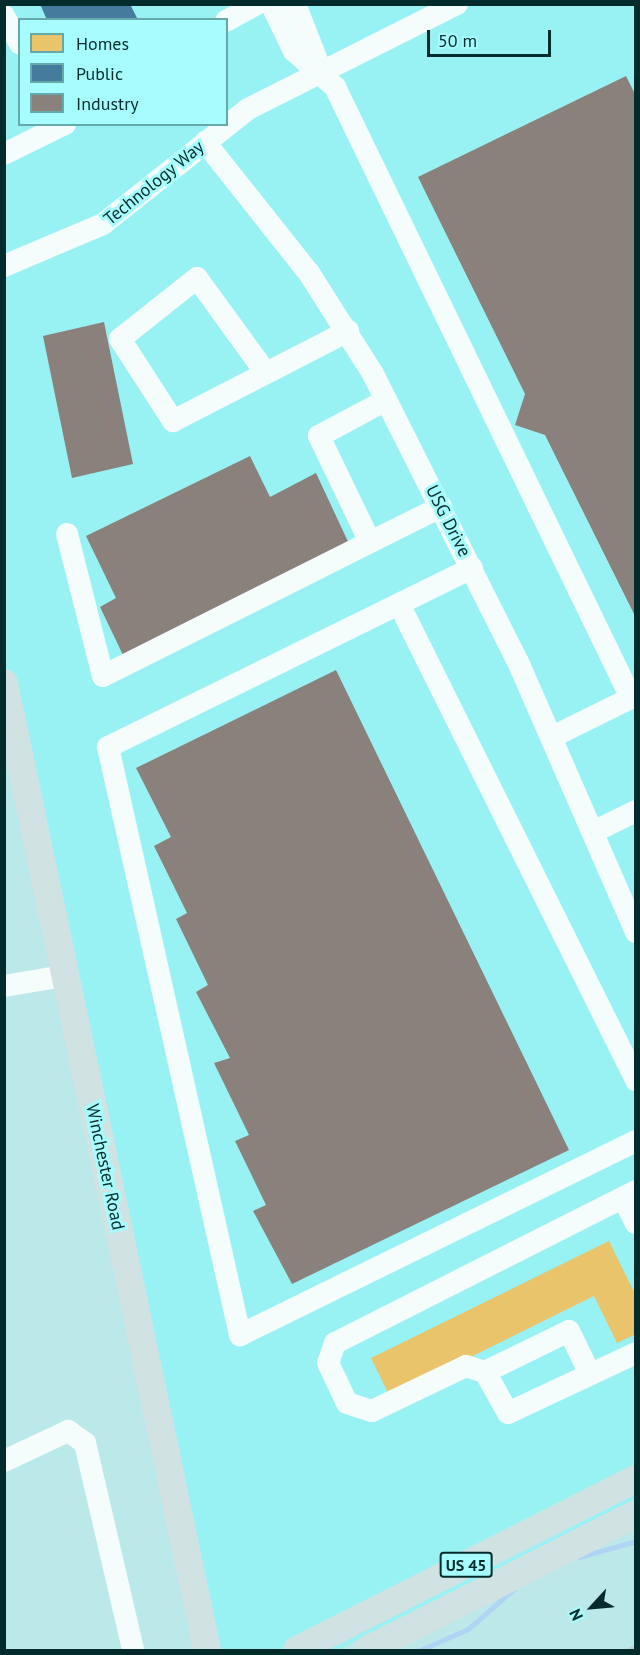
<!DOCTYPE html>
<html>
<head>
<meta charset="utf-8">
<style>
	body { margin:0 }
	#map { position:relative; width:640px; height:1655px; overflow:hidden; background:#bbe9ea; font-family:"PT Sans",sans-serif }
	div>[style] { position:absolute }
	.built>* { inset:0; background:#98f2f4 }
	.homes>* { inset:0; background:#e9c46a }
	.public>* { inset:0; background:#457b9d }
	.industry>* { inset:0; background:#8a817c }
	.stream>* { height:5px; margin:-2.5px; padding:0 2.5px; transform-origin:2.5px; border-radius:2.5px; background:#b0d4f4 }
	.minor>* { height:22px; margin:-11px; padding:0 11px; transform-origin:11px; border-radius:11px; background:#f5fcfc }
	.major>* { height:28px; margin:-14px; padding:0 14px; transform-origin:14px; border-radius:14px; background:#d0e2e2 }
	.rail>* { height:4.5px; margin:-2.25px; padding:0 2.25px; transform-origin:2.25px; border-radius:2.25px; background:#c4d4d4 }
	span { translate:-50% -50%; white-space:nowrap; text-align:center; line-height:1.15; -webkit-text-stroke:6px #a7fdfe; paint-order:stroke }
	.shield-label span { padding:2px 4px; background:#a7fdfe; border:2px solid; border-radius:4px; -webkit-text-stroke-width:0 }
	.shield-label { font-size:16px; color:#042b2c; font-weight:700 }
	.street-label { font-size:18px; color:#042b2c }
	.frame { position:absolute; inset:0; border:6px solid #042b2c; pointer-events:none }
	.legend { position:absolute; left:18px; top:18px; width:210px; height:108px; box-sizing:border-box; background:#a7fdfe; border:2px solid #66a9aa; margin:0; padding:8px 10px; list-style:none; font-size:18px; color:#042b2c }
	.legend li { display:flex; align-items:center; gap:12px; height:30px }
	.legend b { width:30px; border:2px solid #66a9aa }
	.north { position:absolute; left:562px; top:1577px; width:60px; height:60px; -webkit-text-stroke:4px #a7fdfe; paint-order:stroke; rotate:244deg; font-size:16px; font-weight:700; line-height:24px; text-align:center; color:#042b2c }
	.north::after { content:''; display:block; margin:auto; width:21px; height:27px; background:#042b2c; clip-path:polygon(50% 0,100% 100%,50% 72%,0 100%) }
	.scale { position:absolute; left:427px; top:30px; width:124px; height:27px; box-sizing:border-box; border:3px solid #042b2c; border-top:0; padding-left:8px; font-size:18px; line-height:21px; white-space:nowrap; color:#042b2c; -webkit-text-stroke:4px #a7fdfe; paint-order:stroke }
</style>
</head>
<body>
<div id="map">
	<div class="built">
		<div style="clip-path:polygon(evenodd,4px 5px,635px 5px,635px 1503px,337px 1650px,208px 1650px,5px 683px,4px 5px,20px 20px,226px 20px,226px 124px,20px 124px,20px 20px)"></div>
	</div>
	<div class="homes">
		<div style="clip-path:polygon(609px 1241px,636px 1296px,636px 1334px,617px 1343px,594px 1296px,390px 1397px,371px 1358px)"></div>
	</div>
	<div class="public">
		<div style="clip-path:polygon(40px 4px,130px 4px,138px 20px,47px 20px)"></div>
	</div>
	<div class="industry">
		<div style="clip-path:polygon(626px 76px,636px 96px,636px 618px,545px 435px,515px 425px,525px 394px,418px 177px)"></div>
		<div style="clip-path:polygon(104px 322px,133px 464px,72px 478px,43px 336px)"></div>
		<div style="clip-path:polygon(250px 456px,270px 497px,316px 473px,351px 548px,124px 657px,100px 607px,116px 598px,86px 536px)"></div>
		<div style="clip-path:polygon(336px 670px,569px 1150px,292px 1284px,253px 1211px,266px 1205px,235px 1141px,249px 1135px,214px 1063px,230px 1058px,196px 992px,208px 985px,176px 919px,187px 913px,154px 846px,171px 837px,136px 768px)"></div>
	</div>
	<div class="stream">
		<div style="left:579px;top:1557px;width:59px;rotate:-15.7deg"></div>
		<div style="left:420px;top:1650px;width:52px;rotate:-23.6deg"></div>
		<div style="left:468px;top:1629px;width:62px;rotate:-41.1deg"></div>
	</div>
	<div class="minor">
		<div style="left:271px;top:4px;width:52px;rotate:63.9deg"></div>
		<div style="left:294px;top:51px;width:55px;rotate:41.3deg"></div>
		<div style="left:335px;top:87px;width:679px;rotate:64.15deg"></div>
		<div style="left:631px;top:698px;width:88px;rotate:153.7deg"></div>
		<div style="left:295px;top:4px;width:74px;rotate:68.6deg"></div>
		<div style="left:4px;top:16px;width:32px;rotate:60deg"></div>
		<div style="left:226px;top:21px;width:35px;rotate:-29deg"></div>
		<div style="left:205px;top:142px;width:167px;rotate:51.6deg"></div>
		<div style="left:309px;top:273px;width:120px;rotate:57.6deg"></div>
		<div style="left:373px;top:374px;width:322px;rotate:63.3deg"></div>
		<div style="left:518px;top:662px;width:295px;rotate:66.4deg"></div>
		<div style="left:4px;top:154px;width:68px;rotate:-26.2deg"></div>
		<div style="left:4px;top:266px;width:108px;rotate:-23deg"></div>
		<div style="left:103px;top:224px;width:185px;rotate:-38.4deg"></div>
		<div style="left:248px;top:109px;width:234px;rotate:-26.7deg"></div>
		<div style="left:266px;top:373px;width:117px;rotate:-126deg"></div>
		<div style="left:197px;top:278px;width:98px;rotate:141.6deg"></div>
		<div style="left:120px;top:339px;width:98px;rotate:57.1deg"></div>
		<div style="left:173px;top:421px;width:197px;rotate:-27.2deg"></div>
		<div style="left:67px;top:534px;width:146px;rotate:75.8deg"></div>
		<div style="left:103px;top:676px;width:378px;rotate:-26.6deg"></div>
		<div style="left:370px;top:542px;width:118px;rotate:-115.7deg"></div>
		<div style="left:319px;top:436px;width:76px;rotate:-28.2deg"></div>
		<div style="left:472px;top:568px;width:406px;rotate:153.8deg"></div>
		<div style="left:108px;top:747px;width:603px;rotate:77.35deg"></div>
		<div style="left:240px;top:1335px;width:441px;rotate:-26.1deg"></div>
		<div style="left:399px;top:604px;width:532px;rotate:63.53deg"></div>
		<div style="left:593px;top:832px;width:48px;rotate:-26deg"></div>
		<div style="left:4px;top:986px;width:61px;rotate:-9.5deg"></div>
		<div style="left:636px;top:1191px;width:337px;rotate:153.2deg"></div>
		<div style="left:335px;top:1343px;width:21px;rotate:109deg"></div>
		<div style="left:328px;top:1363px;width:44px;rotate:64.6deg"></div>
		<div style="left:347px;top:1403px;width:26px;rotate:18deg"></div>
		<div style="left:372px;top:1411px;width:104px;rotate:-25.6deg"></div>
		<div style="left:466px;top:1366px;width:20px;rotate:18deg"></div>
		<div style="left:485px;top:1372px;width:47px;rotate:60.7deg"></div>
		<div style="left:508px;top:1413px;width:141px;rotate:-25.1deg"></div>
		<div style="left:623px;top:1198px;width:28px;rotate:63deg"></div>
		<div style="left:485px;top:1372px;width:93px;rotate:-26deg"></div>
		<div style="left:569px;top:1331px;width:48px;rotate:64deg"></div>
		<div style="left:4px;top:1461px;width:71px;rotate:-25.1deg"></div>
		<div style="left:68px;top:1431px;width:21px;rotate:35deg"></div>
		<div style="left:85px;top:1443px;width:212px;rotate:76.9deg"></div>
	</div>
	<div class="major">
		<div style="left:4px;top:683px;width:988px;rotate:78.14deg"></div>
		<div style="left:297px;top:1650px;width:380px;rotate:-26.8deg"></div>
		<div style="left:367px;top:1650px;width:301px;rotate:-26.8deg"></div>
	</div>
	<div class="rail">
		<div style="left:628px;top:1650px;width:9px;rotate:-27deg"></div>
	</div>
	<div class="shield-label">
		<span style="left:466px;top:1565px">US 45</span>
	</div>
	<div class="street-label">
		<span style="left:154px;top:183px;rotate:-39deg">Technology Way</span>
		<span style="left:448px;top:521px;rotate:63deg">USG Drive</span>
		<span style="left:105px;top:1167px;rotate:78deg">Winchester Road</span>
	</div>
	<div class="frame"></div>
	<ul class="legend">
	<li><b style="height:16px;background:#e9c46a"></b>Homes</li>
	<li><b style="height:16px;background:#457b9d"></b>Public</li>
	<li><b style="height:16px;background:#8a817c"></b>Industry</li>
	</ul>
	<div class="north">N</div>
	<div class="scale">50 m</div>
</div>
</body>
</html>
